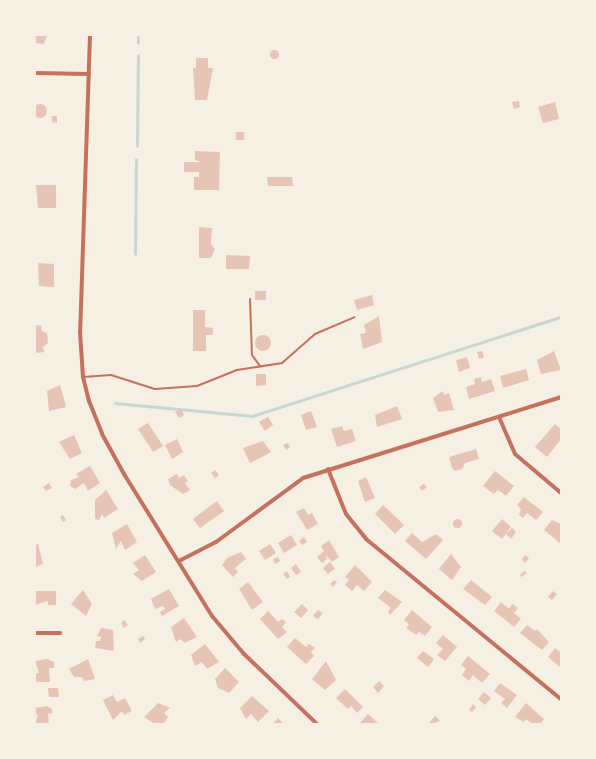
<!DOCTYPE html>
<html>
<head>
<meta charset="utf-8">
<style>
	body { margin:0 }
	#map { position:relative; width:596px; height:759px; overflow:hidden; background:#f6efe4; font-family:Karla,sans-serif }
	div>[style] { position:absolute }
	.stream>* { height:2.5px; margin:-1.25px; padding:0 1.25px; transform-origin:1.25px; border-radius:1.25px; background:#c9d6d2 }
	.building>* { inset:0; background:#e6c5b7 }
	.round { border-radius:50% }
	.service>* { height:2px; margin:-1px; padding:0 1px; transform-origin:1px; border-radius:1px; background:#c5725c }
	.minor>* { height:4px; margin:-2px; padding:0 2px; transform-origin:2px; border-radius:2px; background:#c5725c }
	span { translate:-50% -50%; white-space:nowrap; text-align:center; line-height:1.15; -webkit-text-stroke:5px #f6efe4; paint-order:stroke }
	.frame { position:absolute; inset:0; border:36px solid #f6efe4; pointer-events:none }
</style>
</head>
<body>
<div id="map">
	<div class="stream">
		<div style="left:138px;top:43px;width:8px;rotate:-90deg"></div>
		<div style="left:137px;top:146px;width:90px;rotate:-89.4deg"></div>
		<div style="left:135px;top:254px;width:94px;rotate:-89.4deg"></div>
		<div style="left:115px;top:403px;width:138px;rotate:5.4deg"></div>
		<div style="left:252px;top:416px;width:324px;rotate:-17.8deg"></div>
	</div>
	<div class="building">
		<div style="clip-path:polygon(35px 35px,47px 35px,44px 44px,35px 43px)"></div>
		<div class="round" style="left:269.5px;top:49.5px;width:9px;height:9px"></div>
		<div style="clip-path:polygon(196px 58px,208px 58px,208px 68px,213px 68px,207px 100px,195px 100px,193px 68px,196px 68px)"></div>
		<div style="clip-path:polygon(519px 101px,520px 107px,514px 109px,512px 102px)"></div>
		<div style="clip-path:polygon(555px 102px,559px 119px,543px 123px,538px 107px)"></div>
		<div class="round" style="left:33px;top:104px;width:14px;height:14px"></div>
		<div style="clip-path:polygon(52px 116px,57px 116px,57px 123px,52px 122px)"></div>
		<div style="clip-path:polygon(236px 132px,244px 132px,244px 140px,236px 140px)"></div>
		<div style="clip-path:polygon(195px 151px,220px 152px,219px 190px,194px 190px,194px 177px,199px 177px,199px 172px,184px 172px,184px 162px,201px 162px,195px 160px)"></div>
		<div style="clip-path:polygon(267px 177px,292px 177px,293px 186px,268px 186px)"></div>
		<div style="clip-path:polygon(36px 185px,56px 185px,56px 208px,38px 208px)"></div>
		<div style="clip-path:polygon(199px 227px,212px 228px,211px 244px,215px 249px,211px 258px,199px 258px)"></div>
		<div style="clip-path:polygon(226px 255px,250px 256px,249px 269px,226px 269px)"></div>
		<div style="clip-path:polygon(38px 263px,54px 264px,54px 287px,39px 286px)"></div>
		<div style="clip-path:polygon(255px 291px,266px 291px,266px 300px,255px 300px)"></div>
		<div style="clip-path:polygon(372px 295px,374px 305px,357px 310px,354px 300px)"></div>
		<div style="clip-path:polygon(193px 310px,205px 310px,205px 327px,213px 328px,213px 335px,206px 335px,206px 351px,193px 351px)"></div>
		<div style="clip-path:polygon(379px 316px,382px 342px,363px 349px,360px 334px,366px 333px,364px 325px)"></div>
		<div style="clip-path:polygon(41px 325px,42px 331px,47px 333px,48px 343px,43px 347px,44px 352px,36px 353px,35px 326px)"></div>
		<div class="round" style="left:255px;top:335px;width:16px;height:16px"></div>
		<div style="clip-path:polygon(482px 351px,484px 357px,479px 359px,477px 352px)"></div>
		<div style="clip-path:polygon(554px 351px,561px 370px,541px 374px,537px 360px)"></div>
		<div style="clip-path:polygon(467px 357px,470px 368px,459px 372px,456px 360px)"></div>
		<div style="clip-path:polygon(526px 369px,529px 380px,503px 388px,500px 376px)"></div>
		<div style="clip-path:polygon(256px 374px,266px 374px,266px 385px,256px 386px)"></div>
		<div style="clip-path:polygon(481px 377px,482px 382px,491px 379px,495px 391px,469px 399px,466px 387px,475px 384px,474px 379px)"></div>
		<div style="clip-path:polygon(60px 385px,66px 407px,49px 411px,47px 391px)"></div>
		<div style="clip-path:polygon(443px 391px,444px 395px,449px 393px,454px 410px,438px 412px,433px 398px)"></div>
		<div style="clip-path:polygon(397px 406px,402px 419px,377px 427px,375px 415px)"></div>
		<div style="clip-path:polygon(181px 409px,184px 415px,179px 418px,175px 412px)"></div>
		<div style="clip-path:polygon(311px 411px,317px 427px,306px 430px,301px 415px)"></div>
		<div style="clip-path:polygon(268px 417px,273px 425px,265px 431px,259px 422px)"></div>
		<div style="clip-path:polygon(148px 423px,163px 446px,153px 452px,138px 429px)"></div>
		<div style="clip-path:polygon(555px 424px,561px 429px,561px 439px,547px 457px,535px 447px)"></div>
		<div style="clip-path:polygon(342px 426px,344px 431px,352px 429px,356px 441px,337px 447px,331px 429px)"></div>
		<div style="clip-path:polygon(74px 435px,82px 453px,70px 459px,59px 442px)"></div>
		<div style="clip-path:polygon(177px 439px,183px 452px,172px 459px,165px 445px)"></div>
		<div style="clip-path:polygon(263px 441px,271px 452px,250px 463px,243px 448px)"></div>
		<div style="clip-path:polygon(288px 443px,290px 447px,286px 450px,283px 445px)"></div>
		<div style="clip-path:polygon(476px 449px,479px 459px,465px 463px,462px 469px,455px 471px,452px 468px,449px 457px)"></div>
		<div style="clip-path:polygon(90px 466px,100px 483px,88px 491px,84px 483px,75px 489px,70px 486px,71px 480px,79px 477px,76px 474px)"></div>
		<div style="clip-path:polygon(215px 470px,219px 475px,215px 478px,211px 473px)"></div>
		<div style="clip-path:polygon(495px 471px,514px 486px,506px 496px,498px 490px,494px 494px,483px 486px)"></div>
		<div style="clip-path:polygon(177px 474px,179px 478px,184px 475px,188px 481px,185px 483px,190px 490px,183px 494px,170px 485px,168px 479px)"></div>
		<div style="clip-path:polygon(366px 477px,375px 498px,365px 502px,358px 481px)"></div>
		<div style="clip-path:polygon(49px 483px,52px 488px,46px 491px,43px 487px)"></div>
		<div style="clip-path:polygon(424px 484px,427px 487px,422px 491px,419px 487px)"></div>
		<div style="clip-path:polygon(106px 490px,118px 509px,104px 518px,102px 514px,99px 520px,95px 519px,95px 500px)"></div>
		<div style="clip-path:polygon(524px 497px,543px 512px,536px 520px,527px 513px,523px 518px,519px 515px,521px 509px,517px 505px)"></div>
		<div style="clip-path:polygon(217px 501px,224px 511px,200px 528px,193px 519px)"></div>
		<div style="clip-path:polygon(383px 505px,404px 525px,395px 534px,375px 514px)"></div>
		<div style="clip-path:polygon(304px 508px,308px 515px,312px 513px,318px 524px,307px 530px,296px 512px)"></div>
		<div style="clip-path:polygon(63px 515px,66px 520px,63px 522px,60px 517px)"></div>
		<div class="round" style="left:452.5px;top:518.5px;width:9px;height:9px"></div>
		<div style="clip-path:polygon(502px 519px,511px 527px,502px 539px,492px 531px)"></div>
		<div style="clip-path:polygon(552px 520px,561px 524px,561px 544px,544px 530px)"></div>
		<div style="clip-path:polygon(127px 524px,137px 542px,125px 550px,121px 541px,116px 549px,112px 533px)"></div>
		<div style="clip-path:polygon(512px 528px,516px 532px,511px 539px,506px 534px)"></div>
		<div style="clip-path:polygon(412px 533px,422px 542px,436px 534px,443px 540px,426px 559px,405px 541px)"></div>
		<div style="clip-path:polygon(291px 535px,297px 545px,284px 553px,278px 543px)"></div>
		<div style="clip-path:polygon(304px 537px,307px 542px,302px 545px,299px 541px)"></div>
		<div style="clip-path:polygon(329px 540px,339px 557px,332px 562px,326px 555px,327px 559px,322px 563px,317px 557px,324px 551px,321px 546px)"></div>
		<div style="clip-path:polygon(38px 544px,43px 564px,35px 567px,35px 545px)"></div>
		<div style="clip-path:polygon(270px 544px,276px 553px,265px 560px,259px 551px)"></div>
		<div style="clip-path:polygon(241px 552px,246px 559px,235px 568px,238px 572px,233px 577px,222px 565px,227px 558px)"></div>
		<div style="clip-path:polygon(451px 554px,461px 567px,452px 580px,439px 569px)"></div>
		<div style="clip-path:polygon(145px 555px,156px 572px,142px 581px,133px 574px,139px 570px,133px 563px)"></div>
		<div style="clip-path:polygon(525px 555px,529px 558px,525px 563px,522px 560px)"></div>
		<div style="clip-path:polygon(278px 557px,280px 561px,275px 564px,273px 559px)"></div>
		<div style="clip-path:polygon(330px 562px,335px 569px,328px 574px,323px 568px)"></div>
		<div style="clip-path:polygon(296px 564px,301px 572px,296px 575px,291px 568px)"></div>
		<div style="clip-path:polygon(355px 565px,372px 582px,364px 591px,357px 585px,352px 591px,345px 585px,349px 580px,345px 577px)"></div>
		<div style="clip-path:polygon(287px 571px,290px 577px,287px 579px,283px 574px)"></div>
		<div style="clip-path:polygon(524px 571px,527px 573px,521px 577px,520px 575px)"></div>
		<div style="clip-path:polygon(334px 580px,337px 582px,333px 587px,330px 584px)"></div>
		<div style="clip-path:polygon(471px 580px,492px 597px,485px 605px,463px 589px)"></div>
		<div style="clip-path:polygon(248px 582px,263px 602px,252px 610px,239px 589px)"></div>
		<div style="clip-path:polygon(169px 589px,179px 606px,162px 616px,160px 612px,165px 609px,163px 606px,155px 609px,151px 599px)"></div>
		<div style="clip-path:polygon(83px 590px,92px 604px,86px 616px,71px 604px)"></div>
		<div style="clip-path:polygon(385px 590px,402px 602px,390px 615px,388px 611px,391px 608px,378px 598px)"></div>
		<div style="clip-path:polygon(36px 591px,56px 591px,56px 605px,48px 605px,48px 601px,35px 605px)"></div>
		<div style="clip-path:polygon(553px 591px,557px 594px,552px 600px,548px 597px)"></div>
		<div style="clip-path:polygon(501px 602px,509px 609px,512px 604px,518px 608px,514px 613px,521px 619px,514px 627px,494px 611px)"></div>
		<div style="clip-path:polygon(302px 604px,308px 610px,301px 618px,294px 612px)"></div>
		<div style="clip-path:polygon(318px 610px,323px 613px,318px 619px,313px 616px)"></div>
		<div style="clip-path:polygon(412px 610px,432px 627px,425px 636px,419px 632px,416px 635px,406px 628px,409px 624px,404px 620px)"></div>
		<div style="clip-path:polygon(268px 611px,278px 622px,282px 619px,286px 622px,282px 627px,287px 632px,278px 639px,260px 619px)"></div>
		<div style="clip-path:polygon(184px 618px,197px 637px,184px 643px,181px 639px,176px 642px,171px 627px)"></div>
		<div style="clip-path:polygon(124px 620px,128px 625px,124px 628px,121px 623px)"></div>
		<div style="clip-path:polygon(527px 625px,535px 631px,537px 629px,549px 642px,542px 650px,520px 633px)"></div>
		<div style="clip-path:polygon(101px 628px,113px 630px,114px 651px,95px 648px,96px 641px,100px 641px,101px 637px,97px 636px)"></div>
		<div style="clip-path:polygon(443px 635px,457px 647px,445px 661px,437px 655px,443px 649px,436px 643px)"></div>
		<div style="clip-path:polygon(143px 636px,145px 639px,140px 643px,138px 639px)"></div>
		<div style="clip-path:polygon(295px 638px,306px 647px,309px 644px,315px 648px,311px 652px,314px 656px,306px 664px,287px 647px)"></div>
		<div style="clip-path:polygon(205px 644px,219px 662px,207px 669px,202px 662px,195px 666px,191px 655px)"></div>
		<div style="clip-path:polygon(555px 648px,561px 653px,561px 668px,548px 657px)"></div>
		<div style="clip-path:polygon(423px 651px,434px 659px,428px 667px,417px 658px)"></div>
		<div style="clip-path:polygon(468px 656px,490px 674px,482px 683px,473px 675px,469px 681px,462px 675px,466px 669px,461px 665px)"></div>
		<div style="clip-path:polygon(47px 659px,54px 662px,54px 668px,49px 668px,50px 682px,36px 682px,35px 673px,39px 673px,35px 661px)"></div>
		<div style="clip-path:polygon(88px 659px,95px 679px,84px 681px,82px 677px,74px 677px,69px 669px)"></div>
		<div style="clip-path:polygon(326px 661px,336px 680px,325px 690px,312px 679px)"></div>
		<div style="clip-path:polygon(225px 668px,239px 682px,229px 693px,218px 688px,215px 679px)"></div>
		<div style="clip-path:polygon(379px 681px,384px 686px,378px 693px,373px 687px)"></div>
		<div style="clip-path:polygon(500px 683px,517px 695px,507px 708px,501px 703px,505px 699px,494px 691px)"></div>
		<div style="clip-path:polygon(48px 688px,58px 688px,59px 697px,49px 697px)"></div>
		<div style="clip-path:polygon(345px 689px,363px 707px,357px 713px,351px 706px,348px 709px,336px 698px)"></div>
		<div style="clip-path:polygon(484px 692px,491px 698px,485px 705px,478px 699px)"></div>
		<div style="clip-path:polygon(113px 695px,117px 702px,125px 698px,132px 711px,124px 715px,122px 711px,113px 720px,103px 700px)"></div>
		<div style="clip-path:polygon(252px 696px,269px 711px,258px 722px,251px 714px,246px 719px,240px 708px)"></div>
		<div style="clip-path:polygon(158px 703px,170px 708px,164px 713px,168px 717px,163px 724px,155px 724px,144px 717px)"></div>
		<div style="clip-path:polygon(526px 703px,544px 719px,540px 724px,532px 724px,526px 719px,524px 722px,515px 717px)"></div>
		<div style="clip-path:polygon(473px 704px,476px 707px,472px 712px,469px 710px)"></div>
		<div style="clip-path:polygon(47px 706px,52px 709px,52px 714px,48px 713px,49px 724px,35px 724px,38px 715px,35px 715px,35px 708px)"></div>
		<div style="clip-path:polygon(368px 714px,379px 724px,360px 723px)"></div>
		<div style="clip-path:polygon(435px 716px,440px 721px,431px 724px,429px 723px)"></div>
		<div style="clip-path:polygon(278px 718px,284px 724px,273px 724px)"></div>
	</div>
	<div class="service">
		<div style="left:250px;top:299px;width:56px;rotate:88deg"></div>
		<div style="left:252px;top:355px;width:14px;rotate:54deg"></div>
		<div style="left:83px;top:377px;width:28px;rotate:-4deg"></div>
		<div style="left:111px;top:375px;width:46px;rotate:17.7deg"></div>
		<div style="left:155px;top:389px;width:42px;rotate:-4.1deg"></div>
		<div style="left:197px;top:386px;width:43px;rotate:-21.8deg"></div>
		<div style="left:237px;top:370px;width:46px;rotate:-8.8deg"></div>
		<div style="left:282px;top:363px;width:44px;rotate:-41.3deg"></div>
		<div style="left:315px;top:334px;width:43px;rotate:-23deg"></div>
	</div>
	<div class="minor">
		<div style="left:90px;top:35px;width:297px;rotate:91.9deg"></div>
		<div style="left:80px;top:332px;width:45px;rotate:86.2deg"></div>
		<div style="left:83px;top:377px;width:25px;rotate:76deg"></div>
		<div style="left:89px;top:401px;width:35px;rotate:68deg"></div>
		<div style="left:102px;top:434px;width:46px;rotate:61.2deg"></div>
		<div style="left:124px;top:474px;width:167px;rotate:58.2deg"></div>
		<div style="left:212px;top:616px;width:50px;rotate:49.9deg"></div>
		<div style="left:244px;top:654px;width:101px;rotate:43.8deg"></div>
		<div style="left:35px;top:73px;width:54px;rotate:1.1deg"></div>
		<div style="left:499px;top:417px;width:40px;rotate:66.6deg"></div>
		<div style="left:515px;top:454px;width:60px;rotate:40.3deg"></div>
		<div style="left:328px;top:469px;width:48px;rotate:68.2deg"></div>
		<div style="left:346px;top:514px;width:32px;rotate:51deg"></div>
		<div style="left:366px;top:539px;width:252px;rotate:39.4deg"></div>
		<div style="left:179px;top:561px;width:42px;rotate:-27.2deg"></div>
		<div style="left:216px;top:542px;width:108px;rotate:-36.3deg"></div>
		<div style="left:303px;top:478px;width:270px;rotate:-17.4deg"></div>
		<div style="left:35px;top:633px;width:25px"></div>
	</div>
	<div class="frame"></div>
</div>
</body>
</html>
